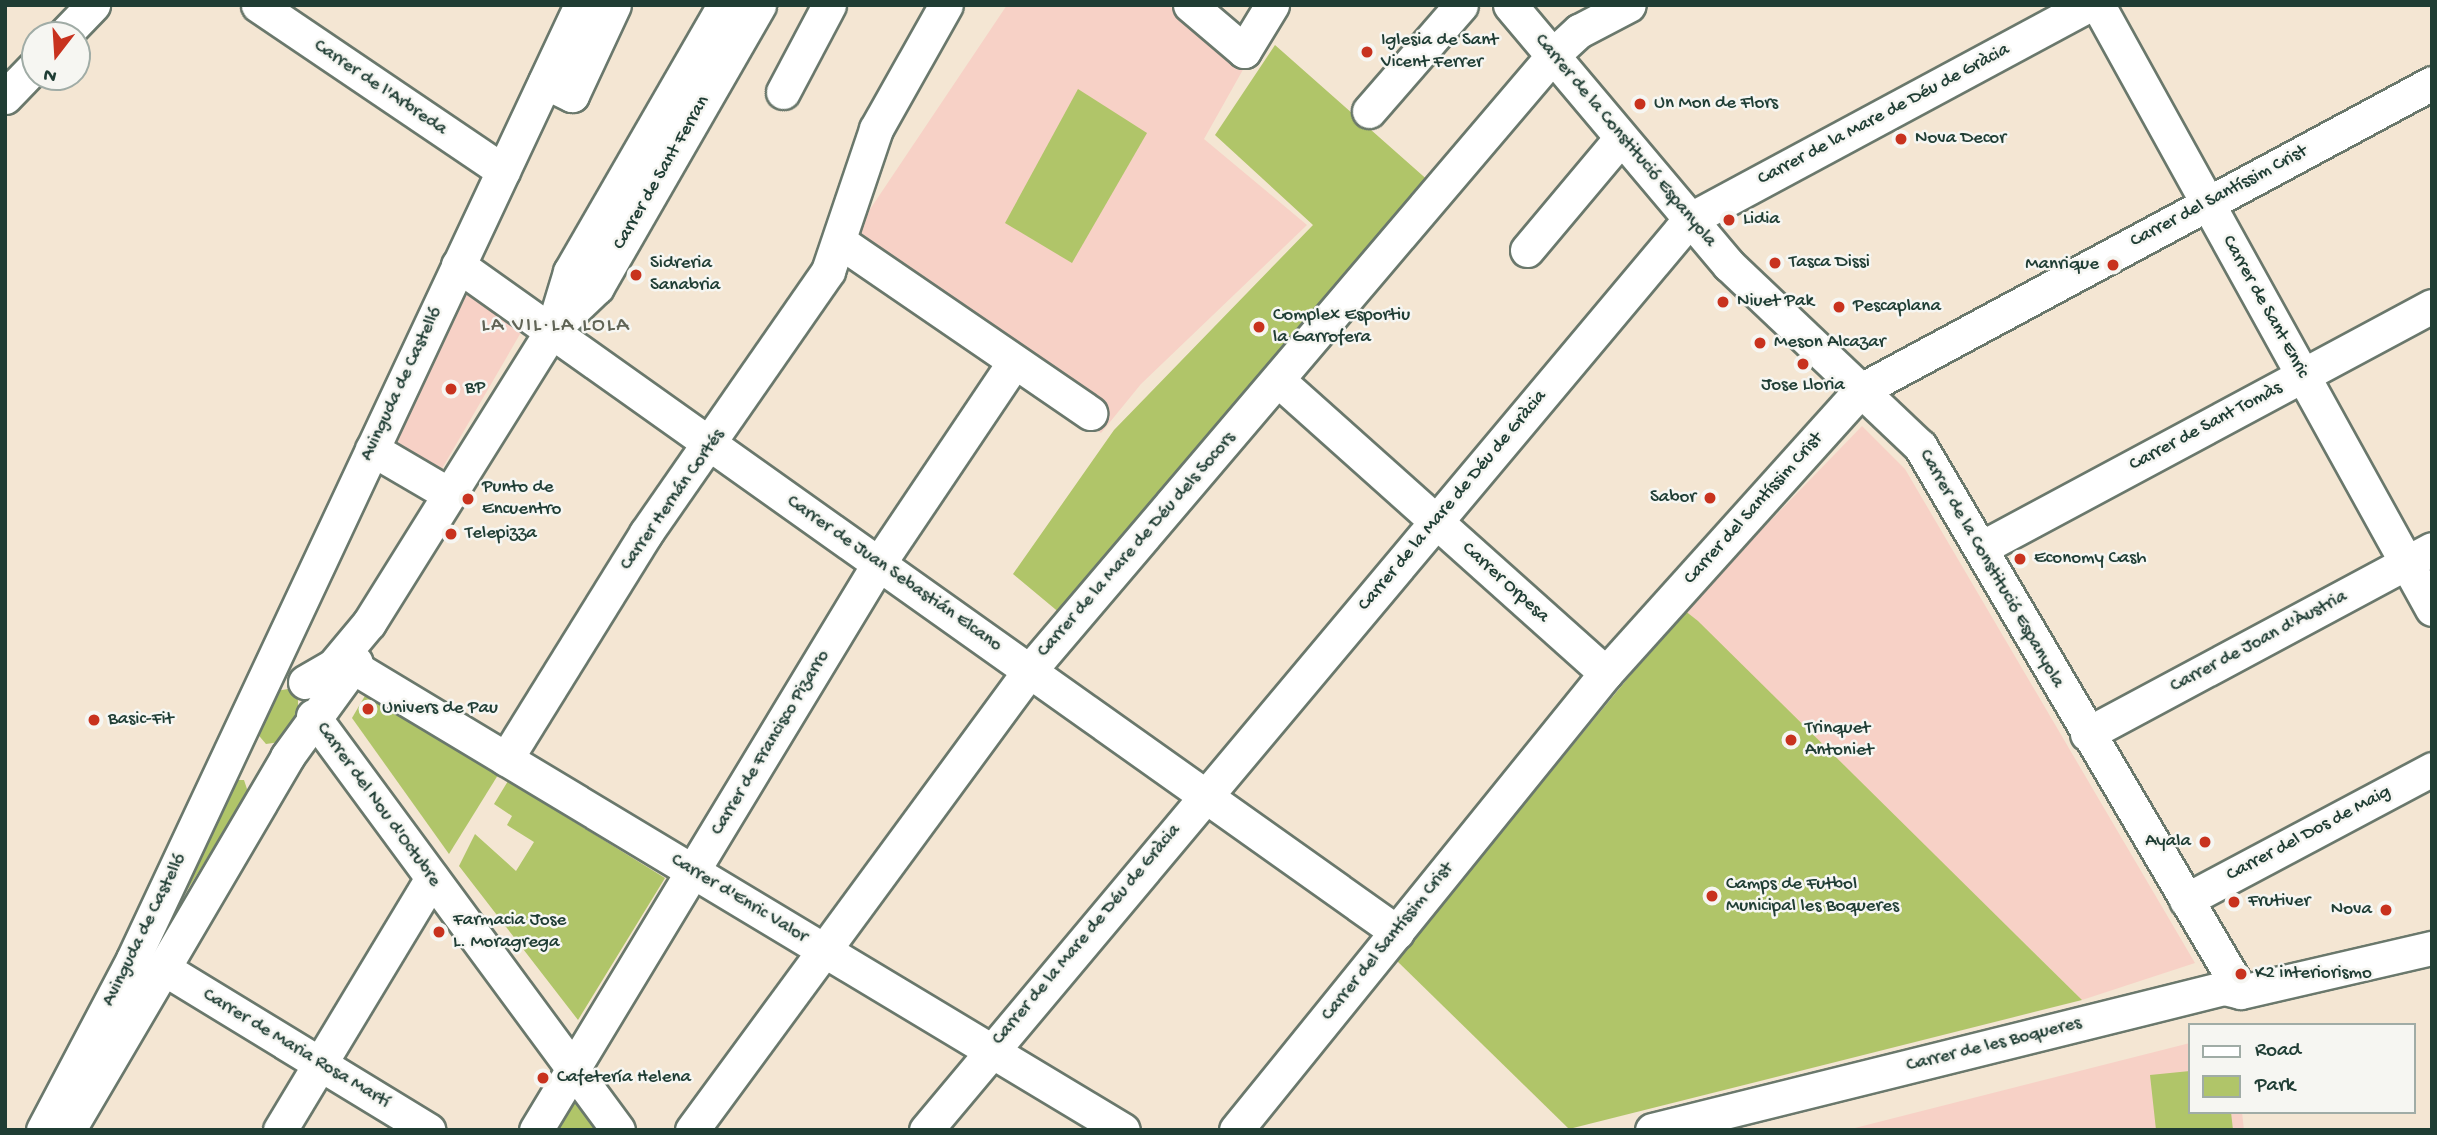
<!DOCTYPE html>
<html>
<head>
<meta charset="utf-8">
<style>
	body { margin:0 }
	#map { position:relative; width:2437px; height:1135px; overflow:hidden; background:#f4e6d3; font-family:"Gochi Hand",sans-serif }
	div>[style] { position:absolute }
	.built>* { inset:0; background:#f7d1c6 }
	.green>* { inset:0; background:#b0c569 }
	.roads { filter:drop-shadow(2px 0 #6a786c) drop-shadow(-2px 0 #6a786c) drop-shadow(0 2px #6a786c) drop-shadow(0 -2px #6a786c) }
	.minor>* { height:33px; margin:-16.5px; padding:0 16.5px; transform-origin:16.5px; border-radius:16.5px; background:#fff }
	.dots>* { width:19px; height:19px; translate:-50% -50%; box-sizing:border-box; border:4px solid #f6f6f2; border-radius:50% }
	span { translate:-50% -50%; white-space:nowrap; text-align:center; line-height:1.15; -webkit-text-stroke:5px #f6f6f2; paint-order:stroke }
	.poi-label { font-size:19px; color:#1f3d34 }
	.left { translate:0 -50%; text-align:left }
	.right { translate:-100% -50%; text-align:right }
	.street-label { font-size:19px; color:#1f3d34 }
	.neighbourhood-label { font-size:21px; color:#606456; letter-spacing:2px }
	.frame { position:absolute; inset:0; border:7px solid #1f3d34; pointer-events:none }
	.legend { position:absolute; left:2188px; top:1023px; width:228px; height:91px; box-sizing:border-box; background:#f6f6f2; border:2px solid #a0aca6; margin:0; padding:9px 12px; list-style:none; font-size:21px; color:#1f3d34 }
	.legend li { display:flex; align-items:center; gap:14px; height:35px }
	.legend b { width:35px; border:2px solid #a0aca6 }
	.north { position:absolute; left:21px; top:21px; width:70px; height:70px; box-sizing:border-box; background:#f6f6f2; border:2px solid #a0aca6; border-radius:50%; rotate:197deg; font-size:19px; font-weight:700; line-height:28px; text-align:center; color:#1f3d34 }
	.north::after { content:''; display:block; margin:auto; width:24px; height:32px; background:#c8321e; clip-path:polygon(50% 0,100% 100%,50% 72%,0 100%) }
</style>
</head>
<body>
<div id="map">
	<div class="built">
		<div style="clip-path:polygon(1007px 5px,1169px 5px,1245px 66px,1204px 139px,1307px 225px,1141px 384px,1101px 433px,840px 254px)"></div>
		<div style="clip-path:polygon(468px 289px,523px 329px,440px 472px,386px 449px,460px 292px)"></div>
		<div style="clip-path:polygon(1862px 426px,1905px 469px,2195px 963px,2082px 1000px,1684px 610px)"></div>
		<div style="clip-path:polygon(2190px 1043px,2190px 1112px,2242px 1112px,2244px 1130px,1847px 1130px)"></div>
	</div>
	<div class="green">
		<div style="clip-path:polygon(1275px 45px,1431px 183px,1061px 614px,1013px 574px,1114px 430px,1313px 225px,1215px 135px)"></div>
		<div style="clip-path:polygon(1078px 89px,1147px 133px,1072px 263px,1005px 223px)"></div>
		<div style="clip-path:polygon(1684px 610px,1698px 621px,2082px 1000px,1569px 1129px,1396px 960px)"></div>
		<div style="clip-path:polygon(288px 689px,298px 700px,298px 711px,280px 742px,266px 744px,255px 731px,276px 691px)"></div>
		<div style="clip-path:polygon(366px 694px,498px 775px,449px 854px,352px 718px)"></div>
		<div style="clip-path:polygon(233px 780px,244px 780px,248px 792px,180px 902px)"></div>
		<div style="clip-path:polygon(508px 781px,665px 878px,578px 1020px,459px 866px,475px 834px,516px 871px,534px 842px,507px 825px,512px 816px,494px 804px)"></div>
		<div style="clip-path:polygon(2190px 1071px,2190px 1112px,2231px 1112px,2233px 1130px,2156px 1130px,2150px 1075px)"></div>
		<div style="clip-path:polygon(576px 1085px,607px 1130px,549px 1130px)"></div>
	</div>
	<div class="roads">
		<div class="minor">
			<div style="left:258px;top:5px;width:296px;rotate:34.1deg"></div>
			<div style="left:1190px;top:5px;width:71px;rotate:40.4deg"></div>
			<div style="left:1244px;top:51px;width:54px;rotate:-58.7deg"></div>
			<div style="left:1510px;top:5px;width:340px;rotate:49.9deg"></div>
			<div style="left:1729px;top:265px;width:263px;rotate:43.5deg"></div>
			<div style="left:1920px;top:446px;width:633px;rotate:59.55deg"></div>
			<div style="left:2098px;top:5px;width:690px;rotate:61.06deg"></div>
			<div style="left:64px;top:35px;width:42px;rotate:-46deg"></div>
			<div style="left:545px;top:82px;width:30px;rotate:26deg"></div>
			<div style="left:572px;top:95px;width:99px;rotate:-65deg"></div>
			<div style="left:783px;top:92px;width:98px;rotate:-62.1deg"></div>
			<div style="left:5px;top:97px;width:43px;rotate:-45.9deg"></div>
			<div style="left:1369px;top:111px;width:140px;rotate:-49deg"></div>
			<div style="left:842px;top:243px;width:301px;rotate:34.4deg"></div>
			<div style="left:1527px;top:250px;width:146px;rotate:-50deg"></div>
			<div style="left:458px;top:265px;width:1152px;rotate:35.39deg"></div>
			<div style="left:553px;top:328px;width:59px;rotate:-73.1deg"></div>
			<div style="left:570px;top:272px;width:308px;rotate:-60deg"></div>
			<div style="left:1279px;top:381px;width:438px;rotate:41.8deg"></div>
			<div style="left:372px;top:449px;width:87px;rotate:30.4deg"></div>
			<div style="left:1981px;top:548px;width:512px;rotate:-28.22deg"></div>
			<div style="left:355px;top:668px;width:896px;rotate:31.03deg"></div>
			<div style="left:305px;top:682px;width:32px;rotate:-30deg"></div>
			<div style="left:333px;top:666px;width:56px;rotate:-50.1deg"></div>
			<div style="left:369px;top:623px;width:345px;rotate:-58deg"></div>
			<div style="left:552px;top:330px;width:62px;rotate:-43.7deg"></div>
			<div style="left:597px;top:287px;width:325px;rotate:-60.1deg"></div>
			<div style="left:313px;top:716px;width:514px;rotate:53.62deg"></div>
			<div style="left:2087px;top:734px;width:391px;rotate:-28.2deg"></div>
			<div style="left:506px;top:759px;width:266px;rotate:-58.2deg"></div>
			<div style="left:646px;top:533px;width:319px;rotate:-55.2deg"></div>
			<div style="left:828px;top:271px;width:150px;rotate:-71.3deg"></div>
			<div style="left:876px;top:129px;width:142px;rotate:-60.6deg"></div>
			<div style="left:2186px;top:900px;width:279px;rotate:-28deg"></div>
			<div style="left:163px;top:968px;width:311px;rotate:31.4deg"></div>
			<div style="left:75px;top:1119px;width:420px;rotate:-59.6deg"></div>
			<div style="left:287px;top:757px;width:117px;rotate:-54deg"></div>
			<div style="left:43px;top:1130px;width:193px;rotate:-62.2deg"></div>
			<div style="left:133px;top:959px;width:1054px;rotate:-64.85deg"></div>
			<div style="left:280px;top:1130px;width:294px;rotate:-58.9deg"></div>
			<div style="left:536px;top:1130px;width:663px;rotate:-58.83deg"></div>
			<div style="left:879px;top:563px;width:242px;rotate:-56.1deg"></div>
			<div style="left:692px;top:1130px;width:571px;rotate:-53.69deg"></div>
			<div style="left:1030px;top:670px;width:809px;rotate:-49.61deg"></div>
			<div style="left:1554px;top:54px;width:34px;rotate:-43deg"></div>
			<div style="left:1579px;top:31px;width:56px;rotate:-27.5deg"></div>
			<div style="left:926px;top:1130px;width:1188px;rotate:-50.02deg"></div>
			<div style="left:1689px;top:220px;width:453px;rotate:-28.3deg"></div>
			<div style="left:1236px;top:1130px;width:588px;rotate:-51.01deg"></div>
			<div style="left:1606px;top:673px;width:381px;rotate:-48deg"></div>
			<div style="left:1861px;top:390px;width:648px;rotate:-28.26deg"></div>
			<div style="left:1652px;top:1130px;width:589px;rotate:-13.94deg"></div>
			<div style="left:2224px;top:988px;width:17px;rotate:13deg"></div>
			<div style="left:2241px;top:992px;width:196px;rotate:-13deg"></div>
		</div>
	</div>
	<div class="dots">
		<div style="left:1367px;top:52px;background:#c8321e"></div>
		<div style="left:1640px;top:104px;background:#c8321e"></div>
		<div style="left:1901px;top:139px;background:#c8321e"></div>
		<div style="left:1729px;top:220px;background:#c8321e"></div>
		<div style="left:1775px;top:263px;background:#c8321e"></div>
		<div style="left:2113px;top:265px;background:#c8321e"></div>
		<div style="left:636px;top:275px;background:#c8321e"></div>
		<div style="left:1723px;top:302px;background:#c8321e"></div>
		<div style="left:1839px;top:307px;background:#c8321e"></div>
		<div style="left:1259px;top:327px;background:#c8321e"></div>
		<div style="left:1760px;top:343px;background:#c8321e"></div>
		<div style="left:1803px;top:364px;background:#c8321e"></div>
		<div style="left:451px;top:389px;background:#c8321e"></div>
		<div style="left:1710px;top:498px;background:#c8321e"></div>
		<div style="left:468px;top:499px;background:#c8321e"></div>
		<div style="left:451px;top:534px;background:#c8321e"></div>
		<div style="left:2020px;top:559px;background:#c8321e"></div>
		<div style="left:368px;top:709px;background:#c8321e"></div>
		<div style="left:94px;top:720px;background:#c8321e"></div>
		<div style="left:1791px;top:740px;background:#c8321e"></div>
		<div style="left:2205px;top:842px;background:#c8321e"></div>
		<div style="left:1712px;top:896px;background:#c8321e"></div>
		<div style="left:2234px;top:902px;background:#c8321e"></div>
		<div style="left:2386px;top:910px;background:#c8321e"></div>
		<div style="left:439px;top:932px;background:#c8321e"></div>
		<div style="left:2241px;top:974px;background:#c8321e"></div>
		<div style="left:543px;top:1078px;background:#c8321e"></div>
	</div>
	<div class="poi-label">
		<span class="left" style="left:1381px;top:52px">Iglesia de Sant<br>Vicent Ferrer</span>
		<span class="left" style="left:1654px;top:104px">Un Mon de Flors</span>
		<span class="left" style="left:1915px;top:139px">Nova Decor</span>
		<span class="left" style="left:1743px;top:220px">Lidia</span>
		<span class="left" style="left:1789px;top:263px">Tasca Dissi</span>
		<span class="left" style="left:650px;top:275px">Sidreria<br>Sanabria</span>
		<span class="right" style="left:2099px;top:265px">Manrique</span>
		<span class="left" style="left:1737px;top:302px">Niuet Pak</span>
		<span class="left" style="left:1853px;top:307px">Pescaplana</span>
		<span class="left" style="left:1273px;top:327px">Complex Esportiu<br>la Garrofera</span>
		<span class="left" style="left:1774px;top:343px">Meson Alcazar</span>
		<span style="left:1803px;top:386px">Jose Lloria</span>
		<span class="left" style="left:465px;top:389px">BP</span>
		<span class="left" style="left:482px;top:499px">Punto de<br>Encuentro</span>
		<span class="right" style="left:1696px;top:498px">Sabor</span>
		<span class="left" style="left:465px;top:534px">Telepizza</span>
		<span class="left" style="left:2034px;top:559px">Economy Cash</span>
		<span class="left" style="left:382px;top:709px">Univers de Pau</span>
		<span class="left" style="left:108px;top:720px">Basic-Fit</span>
		<span class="left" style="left:1805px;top:740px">Trinquet<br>Antoniet</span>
		<span class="right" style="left:2191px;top:842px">Ayala</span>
		<span class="left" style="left:1726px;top:896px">Camps de Futbol<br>Municipal les Boqueres</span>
		<span class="left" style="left:2248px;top:902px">Frutiver</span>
		<span class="right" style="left:2372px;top:910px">Nova</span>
		<span class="left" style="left:453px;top:932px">Farmacia Jose<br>L. Moragrega</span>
		<span class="left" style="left:2255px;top:974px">K2 interiorismo</span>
		<span class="left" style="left:557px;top:1078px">Cafetería Helena</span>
	</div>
	<div class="street-label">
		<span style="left:380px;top:88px;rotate:34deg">Carrer de l'Arbreda</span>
		<span style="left:1884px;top:115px;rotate:-28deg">Carrer de la Mare de Déu de Gràcia</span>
		<span style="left:1625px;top:141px;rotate:50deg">Carrer de la Constitució Espanyola</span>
		<span style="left:662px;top:173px;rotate:-60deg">Carrer de Sant Ferran</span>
		<span style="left:2219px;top:197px;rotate:-28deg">Carrer del Santíssim Crist</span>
		<span style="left:2265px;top:307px;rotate:61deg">Carrer de Sant Enric</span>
		<span style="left:402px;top:384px;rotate:-65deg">Avinguda de Castelló</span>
		<span style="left:2206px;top:427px;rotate:-28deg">Carrer de Sant Tomàs</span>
		<span style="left:673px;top:500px;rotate:-55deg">Carrer Hernán Cortés</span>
		<span style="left:1453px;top:501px;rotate:-50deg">Carrer de la Mare de Déu de Gràcia</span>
		<span style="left:1754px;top:509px;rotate:-48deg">Carrer del Santíssim Crist</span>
		<span style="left:1137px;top:545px;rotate:-49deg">Carrer de la Mare de Déu dels Socors</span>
		<span style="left:1991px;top:569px;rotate:60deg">Carrer de la Constitució Espanyola</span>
		<span style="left:894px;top:574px;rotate:35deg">Carrer de Juan Sebastián Elcano</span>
		<span style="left:1505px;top:583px;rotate:42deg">Carrer Orpesa</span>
		<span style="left:2259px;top:642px;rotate:-28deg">Carrer de Joan d'Àustria</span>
		<span style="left:771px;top:743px;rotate:-59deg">Carrer de Francisco Pizarro</span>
		<span style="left:378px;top:805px;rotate:54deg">Carrer del Nou d'Octubre</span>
		<span style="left:2309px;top:834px;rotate:-28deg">Carrer del Dos de Maig</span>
		<span style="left:739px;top:899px;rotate:31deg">Carrer d'Enric Valor</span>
		<span style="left:145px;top:930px;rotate:-64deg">Avinguda de Castelló</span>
		<span style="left:1087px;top:935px;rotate:-50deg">Carrer de la Mare de Déu de Gràcia</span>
		<span style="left:1388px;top:942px;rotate:-51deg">Carrer del Santíssim Crist</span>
		<span style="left:1994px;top:1045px;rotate:-14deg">Carrer de les Boqueres</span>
		<span style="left:296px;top:1049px;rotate:31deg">Carrer de Maria Rosa Martí</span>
	</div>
	<div class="neighbourhood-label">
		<span style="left:556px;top:327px">LA VIL·LA LOLA</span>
	</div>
	<div class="frame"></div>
	<ul class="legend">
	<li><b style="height:9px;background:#fff"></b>Road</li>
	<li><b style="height:19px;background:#b0c569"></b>Park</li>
	</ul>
	<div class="north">N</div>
</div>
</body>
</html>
